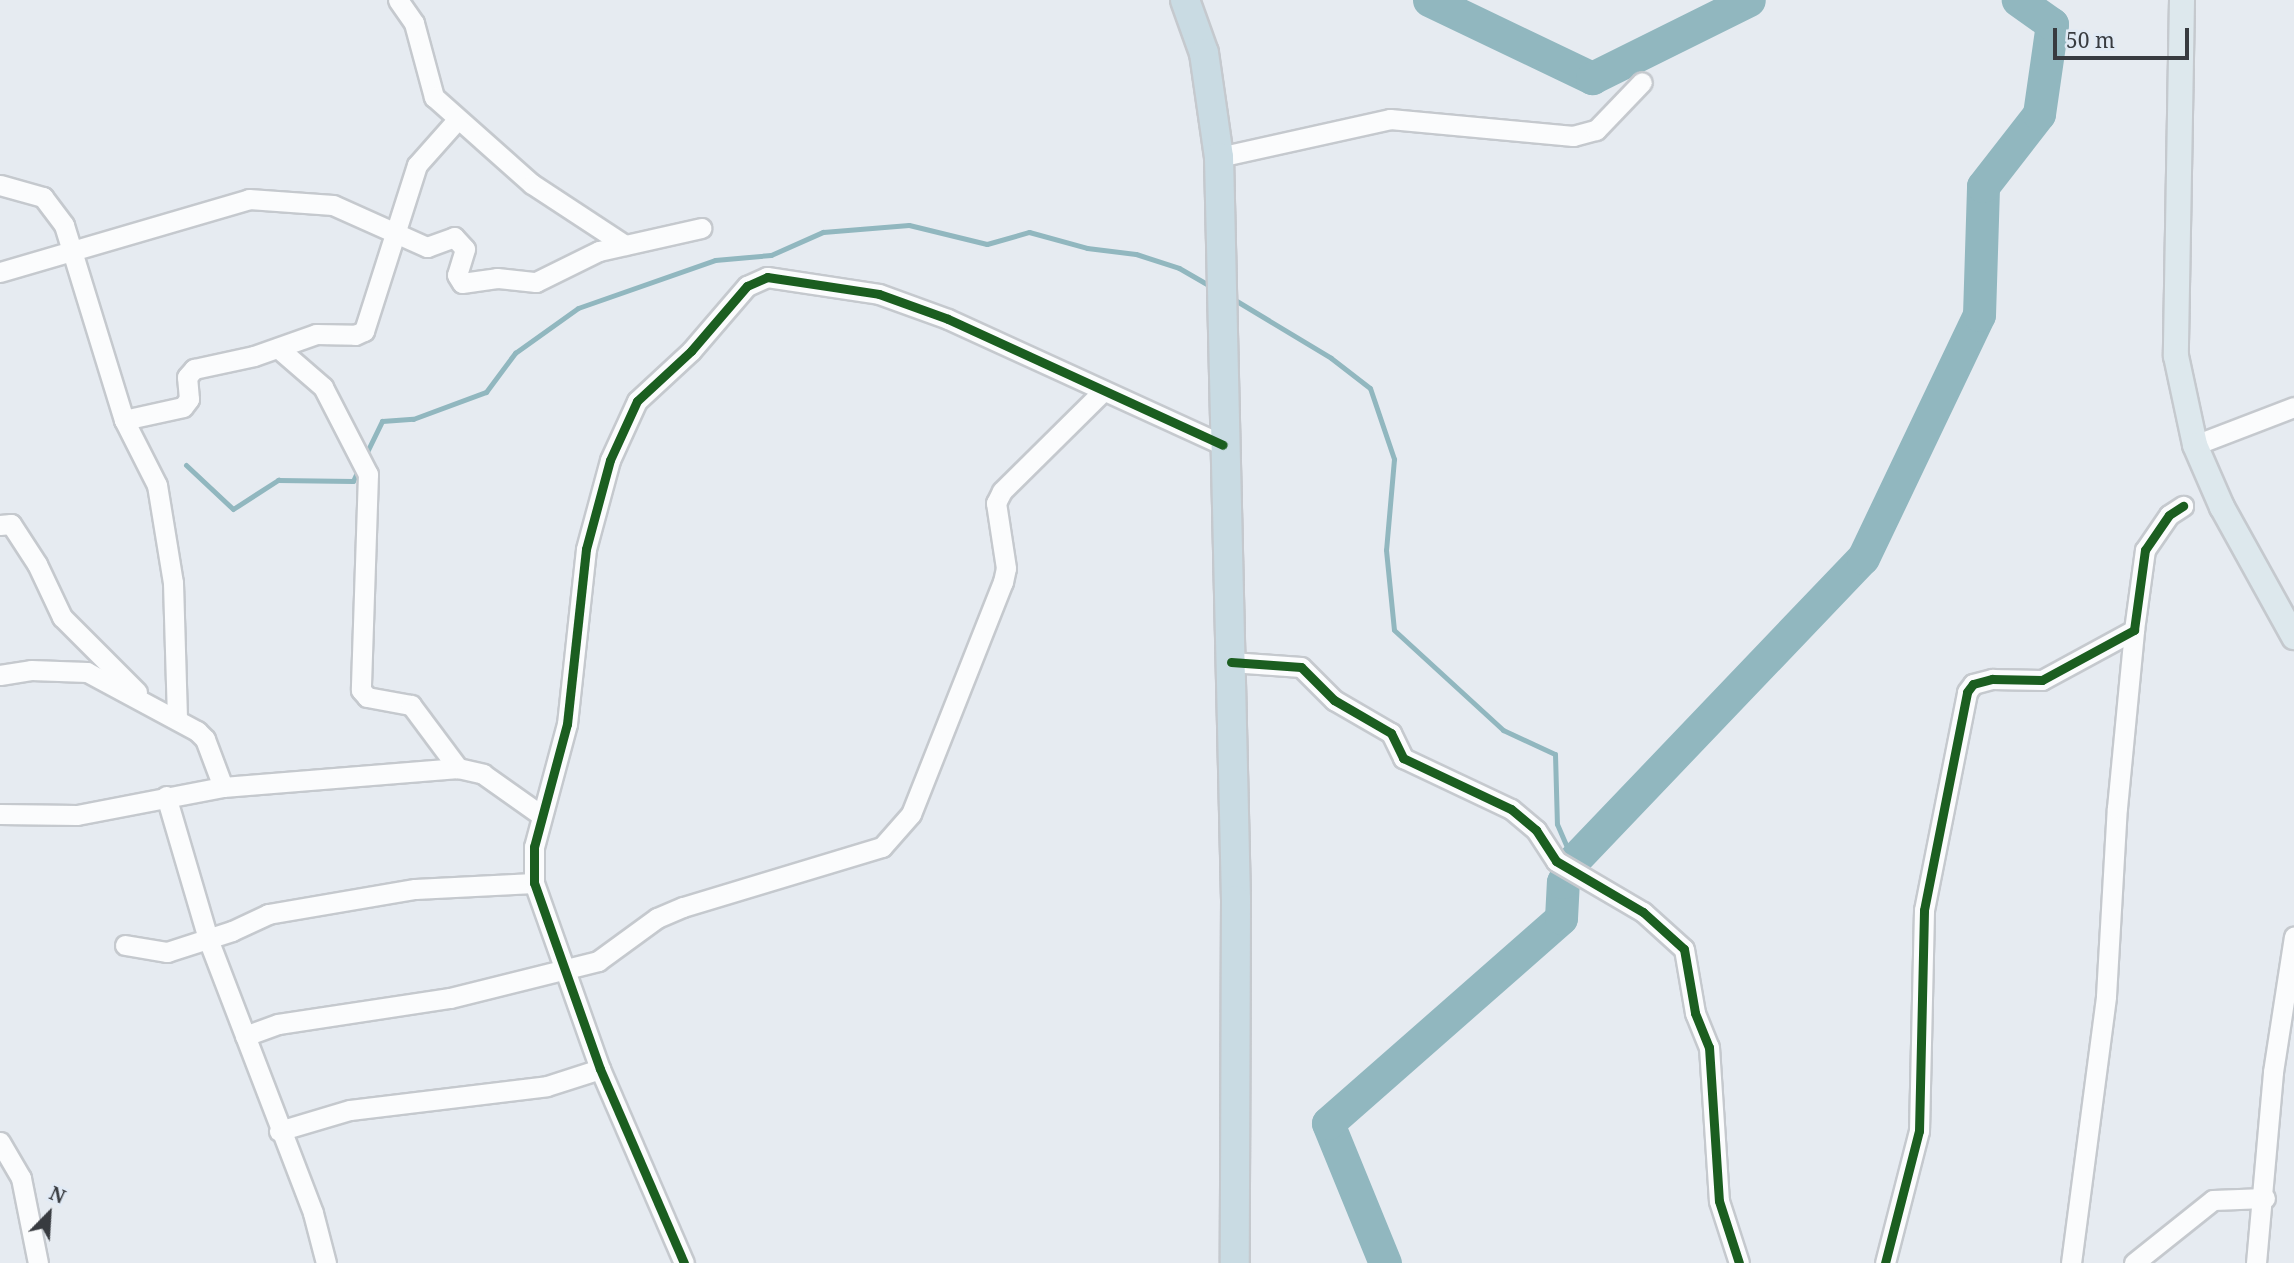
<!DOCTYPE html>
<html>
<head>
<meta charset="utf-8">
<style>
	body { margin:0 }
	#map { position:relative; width:2294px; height:1263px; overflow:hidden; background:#e6ebf1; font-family:"Noto Serif",serif }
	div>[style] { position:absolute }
	.stream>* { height:5px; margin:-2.5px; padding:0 2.5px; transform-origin:2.5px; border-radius:2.5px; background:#91b7bf }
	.river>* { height:33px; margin:-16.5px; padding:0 16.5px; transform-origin:16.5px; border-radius:16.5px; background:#91b7bf }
	.roads { filter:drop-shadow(2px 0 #c5c9ce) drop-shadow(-2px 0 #c5c9ce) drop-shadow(0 2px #c5c9ce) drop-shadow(0 -2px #c5c9ce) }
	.minor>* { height:19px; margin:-9.5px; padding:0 9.5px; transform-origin:9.5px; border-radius:9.5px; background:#fbfcfd }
	.major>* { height:24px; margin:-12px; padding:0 12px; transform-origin:12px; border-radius:12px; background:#dde8ed }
	.highway>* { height:28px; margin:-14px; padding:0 14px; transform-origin:14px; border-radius:14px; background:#c9dbe3 }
	.cycleway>* { height:9px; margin:-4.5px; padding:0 4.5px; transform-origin:4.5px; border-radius:4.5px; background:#1b5e20 }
	span { translate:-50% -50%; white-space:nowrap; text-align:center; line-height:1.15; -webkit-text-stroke:5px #e1eaf5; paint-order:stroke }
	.north { position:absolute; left:14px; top:1179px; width:70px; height:70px; -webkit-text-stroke:5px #e1eaf5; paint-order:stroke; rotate:24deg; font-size:19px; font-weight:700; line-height:28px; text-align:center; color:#383b40 }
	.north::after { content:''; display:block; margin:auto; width:24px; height:32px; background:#383b40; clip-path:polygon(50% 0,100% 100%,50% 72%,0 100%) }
	.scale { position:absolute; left:2053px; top:28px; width:136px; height:32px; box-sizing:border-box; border:4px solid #383b40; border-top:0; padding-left:9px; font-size:21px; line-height:24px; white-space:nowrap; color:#383b40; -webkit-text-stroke:5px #e1eaf5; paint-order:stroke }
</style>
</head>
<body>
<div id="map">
	<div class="stream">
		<div style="left:1230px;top:297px;width:118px;rotate:31.1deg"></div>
		<div style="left:1331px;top:358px;width:49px;rotate:37.6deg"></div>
		<div style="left:1370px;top:388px;width:75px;rotate:71.3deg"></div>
		<div style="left:1394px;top:459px;width:91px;rotate:95deg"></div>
		<div style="left:1386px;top:550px;width:80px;rotate:84.3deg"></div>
		<div style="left:1394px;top:630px;width:148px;rotate:42.5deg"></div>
		<div style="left:1503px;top:730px;width:57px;rotate:24.8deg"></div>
		<div style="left:1555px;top:754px;width:70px;rotate:88.4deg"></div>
		<div style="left:1557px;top:824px;width:40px;rotate:66.6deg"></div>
		<div style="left:365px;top:456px;width:39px;rotate:-64deg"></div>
		<div style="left:382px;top:421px;width:31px;rotate:-4deg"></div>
		<div style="left:413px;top:419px;width:78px;rotate:-20.3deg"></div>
		<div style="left:486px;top:392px;width:49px;rotate:-53.4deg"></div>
		<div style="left:515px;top:353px;width:77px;rotate:-35.5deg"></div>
		<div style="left:578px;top:308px;width:145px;rotate:-19.3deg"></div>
		<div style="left:715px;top:260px;width:56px;rotate:-5.1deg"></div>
		<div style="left:771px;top:255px;width:57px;rotate:-23.9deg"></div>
		<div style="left:823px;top:232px;width:86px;rotate:-4.7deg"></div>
		<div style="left:909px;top:225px;width:80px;rotate:13.7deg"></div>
		<div style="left:987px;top:244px;width:44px;rotate:-15.9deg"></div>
		<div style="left:1029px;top:232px;width:60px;rotate:15.4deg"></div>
		<div style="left:1087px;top:248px;width:49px;rotate:7deg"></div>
		<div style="left:1136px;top:254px;width:45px;rotate:18deg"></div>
		<div style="left:1179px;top:268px;width:38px;rotate:30deg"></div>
		<div style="left:186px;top:465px;width:64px;rotate:43.1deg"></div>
		<div style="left:233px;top:509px;width:54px;rotate:-32.8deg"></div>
		<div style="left:278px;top:480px;width:75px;rotate:0.8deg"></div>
		<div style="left:353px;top:481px;width:14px;rotate:-65deg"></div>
	</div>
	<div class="river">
		<div style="left:1429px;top:0;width:181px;rotate:25.6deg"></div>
		<div style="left:1592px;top:78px;width:175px;rotate:-26.4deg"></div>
		<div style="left:1385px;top:1263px;width:151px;rotate:-112.2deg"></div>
		<div style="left:1328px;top:1123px;width:310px;rotate:-41.3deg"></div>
		<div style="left:1561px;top:918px;width:36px;rotate:-87deg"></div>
		<div style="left:1563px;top:882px;width:23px;rotate:-65deg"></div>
		<div style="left:1573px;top:861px;width:419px;rotate:-46.3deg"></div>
		<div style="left:1863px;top:558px;width:269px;rotate:-64.5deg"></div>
		<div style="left:1979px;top:315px;width:129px;rotate:-88.2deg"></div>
		<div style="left:1983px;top:186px;width:91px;rotate:-52.1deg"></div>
		<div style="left:2039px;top:114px;width:91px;rotate:-81.8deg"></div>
		<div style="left:2052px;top:24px;width:42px;rotate:-144.8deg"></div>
	</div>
	<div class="roads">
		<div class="minor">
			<div style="left:398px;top:0;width:28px;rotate:55deg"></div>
			<div style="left:414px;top:23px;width:77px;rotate:74.9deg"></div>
			<div style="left:434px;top:97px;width:131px;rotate:41.6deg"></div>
			<div style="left:532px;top:184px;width:111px;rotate:33.3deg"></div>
			<div style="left:1219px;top:157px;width:175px;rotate:-12.5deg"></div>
			<div style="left:1390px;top:119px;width:184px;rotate:5.3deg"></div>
			<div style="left:1573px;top:136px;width:24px;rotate:-15deg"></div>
			<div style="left:1596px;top:130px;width:66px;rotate:-46.2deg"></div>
			<div style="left:0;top:185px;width:45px;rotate:15.6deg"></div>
			<div style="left:43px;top:197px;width:35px;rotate:53deg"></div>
			<div style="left:64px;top:225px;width:204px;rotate:72.9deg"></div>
			<div style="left:124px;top:420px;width:73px;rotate:63.1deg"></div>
			<div style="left:157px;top:485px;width:99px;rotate:80.7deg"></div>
			<div style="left:173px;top:583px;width:134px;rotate:88.3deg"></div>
			<div style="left:0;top:272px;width:259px;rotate:-16.3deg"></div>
			<div style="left:249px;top:199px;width:84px;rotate:4.1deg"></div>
			<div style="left:333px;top:205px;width:103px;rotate:24.1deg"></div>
			<div style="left:427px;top:247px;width:29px;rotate:-20deg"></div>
			<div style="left:454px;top:237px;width:16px;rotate:47deg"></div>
			<div style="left:465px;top:249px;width:27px;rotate:107deg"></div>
			<div style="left:457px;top:275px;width:9px;rotate:58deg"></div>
			<div style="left:462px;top:283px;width:35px;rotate:-8deg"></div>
			<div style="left:497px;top:278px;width:39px;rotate:6deg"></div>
			<div style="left:536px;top:282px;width:70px;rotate:-26.2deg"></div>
			<div style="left:599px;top:251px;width:105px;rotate:-12.7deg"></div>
			<div style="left:278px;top:348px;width:60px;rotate:40.9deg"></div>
			<div style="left:323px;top:387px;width:98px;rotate:62.7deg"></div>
			<div style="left:368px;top:474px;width:216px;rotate:91.9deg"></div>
			<div style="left:361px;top:690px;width:9px;rotate:49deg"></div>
			<div style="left:367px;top:697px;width:45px;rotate:10.3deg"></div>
			<div style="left:411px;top:705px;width:79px;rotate:53.3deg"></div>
			<div style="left:124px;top:420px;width:60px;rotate:-12.4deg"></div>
			<div style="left:183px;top:407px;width:10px;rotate:-53deg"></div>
			<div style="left:189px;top:399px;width:22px;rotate:-95deg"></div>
			<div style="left:187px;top:377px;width:11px;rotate:-49deg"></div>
			<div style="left:194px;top:369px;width:61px;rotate:-12.2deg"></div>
			<div style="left:254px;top:356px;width:66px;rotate:-19.5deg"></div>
			<div style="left:316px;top:334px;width:39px;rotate:1deg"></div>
			<div style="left:355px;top:335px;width:10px;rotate:-24deg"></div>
			<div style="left:364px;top:331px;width:174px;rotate:-72.3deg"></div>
			<div style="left:417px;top:165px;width:60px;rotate:-48.4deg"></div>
			<div style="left:2195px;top:445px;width:106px;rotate:-21deg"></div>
			<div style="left:0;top:525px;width:11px;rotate:-5deg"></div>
			<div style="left:11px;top:524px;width:48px;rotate:57deg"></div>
			<div style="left:37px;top:564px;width:59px;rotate:64.7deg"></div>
			<div style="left:62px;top:617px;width:106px;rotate:45deg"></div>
			<div style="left:1231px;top:662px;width:70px;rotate:4.1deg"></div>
			<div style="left:1301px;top:667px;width:47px;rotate:45deg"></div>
			<div style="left:1334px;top:700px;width:66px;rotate:30.1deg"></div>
			<div style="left:1391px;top:733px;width:28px;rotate:64deg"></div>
			<div style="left:1403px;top:758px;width:119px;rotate:25.3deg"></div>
			<div style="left:1511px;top:809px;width:33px;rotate:40deg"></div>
			<div style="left:1536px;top:830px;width:37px;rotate:57deg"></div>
			<div style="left:1556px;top:861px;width:101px;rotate:30.4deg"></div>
			<div style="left:1643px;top:912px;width:55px;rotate:42.1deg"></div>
			<div style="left:1684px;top:949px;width:65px;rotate:80.2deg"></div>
			<div style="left:1695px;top:1013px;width:37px;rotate:68deg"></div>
			<div style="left:1709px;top:1047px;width:154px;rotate:86.3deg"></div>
			<div style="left:1719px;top:1201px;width:65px;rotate:72.1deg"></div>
			<div style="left:0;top:675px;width:31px;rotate:-9deg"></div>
			<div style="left:31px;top:670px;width:56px;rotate:2deg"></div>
			<div style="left:87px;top:672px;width:125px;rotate:28.2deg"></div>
			<div style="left:197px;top:731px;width:11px;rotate:45deg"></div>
			<div style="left:205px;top:739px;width:51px;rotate:69.4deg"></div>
			<div style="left:166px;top:796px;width:149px;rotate:73.6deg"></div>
			<div style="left:208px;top:939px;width:293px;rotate:69deg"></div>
			<div style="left:313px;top:1213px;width:52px;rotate:75.4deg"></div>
			<div style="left:0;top:814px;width:77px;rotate:0.7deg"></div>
			<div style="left:77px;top:815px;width:149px;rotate:-10.9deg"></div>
			<div style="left:223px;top:787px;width:236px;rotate:-4.6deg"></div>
			<div style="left:458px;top:768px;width:26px;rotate:13deg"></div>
			<div style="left:483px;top:774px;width:71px;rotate:35.3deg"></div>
			<div style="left:125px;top:945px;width:43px;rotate:9.5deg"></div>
			<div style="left:167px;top:952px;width:68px;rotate:-17.9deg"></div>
			<div style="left:232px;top:931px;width:40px;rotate:-25deg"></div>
			<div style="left:268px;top:914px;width:149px;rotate:-9.7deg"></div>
			<div style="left:415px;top:889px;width:119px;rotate:-2.9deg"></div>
			<div style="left:245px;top:1036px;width:35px;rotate:-20deg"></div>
			<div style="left:278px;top:1024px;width:174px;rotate:-8.6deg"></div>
			<div style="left:450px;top:998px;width:153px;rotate:-14deg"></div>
			<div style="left:598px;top:961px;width:73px;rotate:-36.1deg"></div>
			<div style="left:657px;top:918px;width:28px;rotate:-23deg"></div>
			<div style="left:683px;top:907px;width:208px;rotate:-16.8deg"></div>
			<div style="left:882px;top:847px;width:44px;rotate:-48.7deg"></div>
			<div style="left:911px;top:814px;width:250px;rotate:-68.4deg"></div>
			<div style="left:1003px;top:582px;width:14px;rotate:-78deg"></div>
			<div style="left:1006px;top:568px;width:66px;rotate:-98.7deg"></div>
			<div style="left:996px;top:503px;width:13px;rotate:-63deg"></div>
			<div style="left:1002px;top:491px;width:142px;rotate:-44.7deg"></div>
			<div style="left:279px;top:1131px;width:74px;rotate:-16.5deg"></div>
			<div style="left:350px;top:1110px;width:198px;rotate:-6.9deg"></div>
			<div style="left:547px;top:1086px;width:56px;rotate:-17.8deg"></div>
			<div style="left:0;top:1142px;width:42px;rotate:59.7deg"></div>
			<div style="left:21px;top:1178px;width:87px;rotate:78.7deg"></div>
			<div style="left:684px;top:1263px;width:211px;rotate:-113.4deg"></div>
			<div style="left:600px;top:1069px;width:197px;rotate:-109.5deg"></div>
			<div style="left:534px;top:883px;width:36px;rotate:-90deg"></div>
			<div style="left:534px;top:847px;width:127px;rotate:-75deg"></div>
			<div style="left:567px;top:724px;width:176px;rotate:-83.8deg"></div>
			<div style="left:586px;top:549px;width:92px;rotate:-74.9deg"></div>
			<div style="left:610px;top:460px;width:65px;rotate:-65.4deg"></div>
			<div style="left:637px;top:401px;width:74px;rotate:-42.8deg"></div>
			<div style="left:691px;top:351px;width:86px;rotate:-49.3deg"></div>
			<div style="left:747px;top:286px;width:22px;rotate:-24deg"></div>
			<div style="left:767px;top:277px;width:113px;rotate:8.6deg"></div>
			<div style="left:879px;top:294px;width:73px;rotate:19.9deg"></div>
			<div style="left:948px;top:319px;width:302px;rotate:24.6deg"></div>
			<div style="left:1885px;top:1263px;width:136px;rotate:-75.6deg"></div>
			<div style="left:1919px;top:1131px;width:221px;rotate:-88.7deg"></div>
			<div style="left:1924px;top:910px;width:222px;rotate:-78.8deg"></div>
			<div style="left:1967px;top:692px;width:10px;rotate:-53deg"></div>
			<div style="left:1973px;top:684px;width:20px;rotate:-15deg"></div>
			<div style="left:1992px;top:679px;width:50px;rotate:1.1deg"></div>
			<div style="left:2042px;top:680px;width:105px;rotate:-28.5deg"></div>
			<div style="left:2134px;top:630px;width:81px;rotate:-82.2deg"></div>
			<div style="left:2145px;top:550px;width:42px;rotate:-55.6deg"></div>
			<div style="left:2169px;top:515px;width:17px;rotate:-33deg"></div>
			<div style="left:2071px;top:1263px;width:269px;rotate:-82.5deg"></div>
			<div style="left:2106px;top:996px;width:188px;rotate:-86.7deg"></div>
			<div style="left:2117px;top:808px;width:179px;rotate:-84.5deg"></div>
			<div style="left:2134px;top:1263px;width:101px;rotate:-38.6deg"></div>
			<div style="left:2213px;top:1200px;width:52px;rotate:-2.2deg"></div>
			<div style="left:2256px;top:1263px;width:192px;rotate:-84.9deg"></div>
			<div style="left:2273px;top:1072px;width:137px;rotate:-81.2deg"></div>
		</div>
		<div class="major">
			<div style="left:2182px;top:0;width:356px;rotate:91deg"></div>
			<div style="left:2176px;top:356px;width:91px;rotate:77.9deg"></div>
			<div style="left:2195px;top:445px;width:68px;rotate:66.5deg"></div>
			<div style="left:2222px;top:507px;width:149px;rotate:61deg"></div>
		</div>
		<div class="highway">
			<div style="left:1185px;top:0;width:56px;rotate:70.3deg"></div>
			<div style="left:1204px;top:53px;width:105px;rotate:81.8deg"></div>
			<div style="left:1219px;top:157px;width:743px;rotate:88.69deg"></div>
			<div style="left:1236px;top:900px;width:363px;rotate:90.2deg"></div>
		</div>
	</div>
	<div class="cycleway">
		<div style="left:1231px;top:662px;width:70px;rotate:4.1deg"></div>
		<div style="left:1301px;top:667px;width:47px;rotate:45deg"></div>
		<div style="left:1334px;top:700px;width:66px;rotate:30.1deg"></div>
		<div style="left:1391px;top:733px;width:28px;rotate:64deg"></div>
		<div style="left:1403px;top:758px;width:119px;rotate:25.3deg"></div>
		<div style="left:1511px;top:809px;width:33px;rotate:40deg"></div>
		<div style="left:1536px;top:830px;width:37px;rotate:57deg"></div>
		<div style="left:1556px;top:861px;width:101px;rotate:30.4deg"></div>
		<div style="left:1643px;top:912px;width:55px;rotate:42.1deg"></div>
		<div style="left:1684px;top:949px;width:65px;rotate:80.2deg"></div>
		<div style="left:1695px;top:1013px;width:37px;rotate:68deg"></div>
		<div style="left:1709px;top:1047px;width:154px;rotate:86.3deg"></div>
		<div style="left:1719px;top:1201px;width:65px;rotate:72.1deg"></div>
		<div style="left:684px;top:1263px;width:211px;rotate:-113.4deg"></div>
		<div style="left:600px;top:1069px;width:197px;rotate:-109.5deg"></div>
		<div style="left:534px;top:883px;width:36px;rotate:-90deg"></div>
		<div style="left:534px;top:847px;width:127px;rotate:-75deg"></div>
		<div style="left:567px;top:724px;width:176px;rotate:-83.8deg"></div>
		<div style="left:586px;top:549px;width:92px;rotate:-74.9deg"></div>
		<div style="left:610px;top:460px;width:65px;rotate:-65.4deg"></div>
		<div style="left:637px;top:401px;width:74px;rotate:-42.8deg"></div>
		<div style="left:691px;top:351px;width:86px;rotate:-49.3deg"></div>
		<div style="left:747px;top:286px;width:22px;rotate:-24deg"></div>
		<div style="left:767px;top:277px;width:113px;rotate:8.6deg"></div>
		<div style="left:879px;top:294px;width:73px;rotate:19.9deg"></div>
		<div style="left:948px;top:319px;width:302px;rotate:24.6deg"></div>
		<div style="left:1885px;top:1263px;width:136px;rotate:-75.6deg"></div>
		<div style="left:1919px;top:1131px;width:221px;rotate:-88.7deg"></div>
		<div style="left:1924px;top:910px;width:222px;rotate:-78.8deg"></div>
		<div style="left:1967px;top:692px;width:10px;rotate:-53deg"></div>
		<div style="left:1973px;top:684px;width:20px;rotate:-15deg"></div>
		<div style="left:1992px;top:679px;width:50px;rotate:1.1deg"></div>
		<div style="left:2042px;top:680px;width:105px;rotate:-28.5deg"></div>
		<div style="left:2134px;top:630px;width:81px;rotate:-82.2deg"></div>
		<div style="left:2145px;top:550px;width:42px;rotate:-55.6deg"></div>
		<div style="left:2169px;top:515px;width:17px;rotate:-33deg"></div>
	</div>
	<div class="north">N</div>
	<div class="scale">50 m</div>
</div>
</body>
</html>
